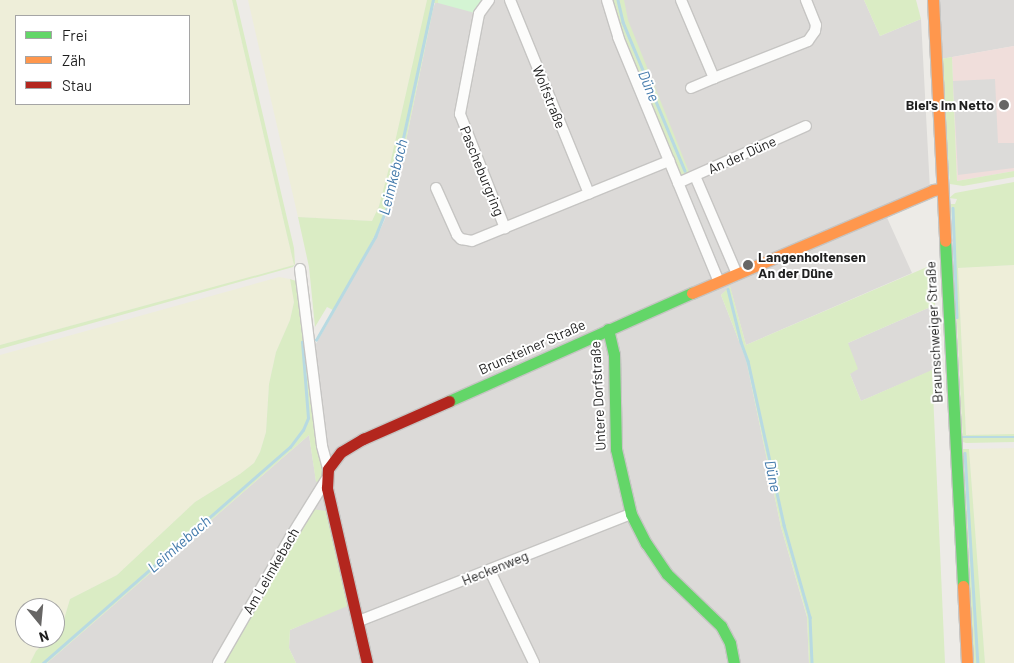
<!DOCTYPE html>
<html>
<head>
<meta charset="utf-8">
<style>
	body { margin:0 }
	#map { position:relative; width:1014px; height:663px; overflow:hidden; background:#edebe7; font-family:Barlow,sans-serif }
	div>[style] { position:absolute }
	.residential>* { inset:0; background:#dcdad8 }
	.commercial>* { inset:0; background:#f0dedb }
	.farmland>* { inset:0; background:#eeeed9 }
	.grass>* { inset:0; background:#daecc4 }
	.park>* { inset:0; background:#d4f4d3 }
	.parking>* { inset:0; background:#dcdbd9 }
	.stream>* { height:2.5px; margin:-1.25px; padding:0 1.25px; transform-origin:1.25px; border-radius:1.25px; background:#b8dae2 }
	.roads { filter:drop-shadow(1px 0 #c6c5c3) drop-shadow(-1px 0 #c6c5c3) drop-shadow(0 1px #c6c5c3) drop-shadow(0 -1px #c6c5c3) }
	.street>* { height:10px; margin:-5px; padding:0 5px; transform-origin:5px; border-radius:5px; background:#fcfcfb }
	.fast>* { height:11px; margin:-5.5px; padding:0 5.5px; transform-origin:5.5px; border-radius:5.5px; background:#63d668 }
	.slow>* { height:11px; margin:-5.5px; padding:0 5.5px; transform-origin:5.5px; border-radius:5.5px; background:#ff974d }
	.jam>* { height:11px; margin:-5.5px; padding:0 5.5px; transform-origin:5.5px; border-radius:5.5px; background:#b3261e }
	.dots>* { width:14px; height:14px; translate:-50% -50%; box-sizing:border-box; border:2px solid #fff; border-radius:50% }
	span { translate:-50% -50%; white-space:nowrap; text-align:center; line-height:1.15; -webkit-text-stroke:4px #fff; paint-order:stroke }
	.street-label { font-size:14px; color:#1f1f1f }
	.poi-label { font-size:14px; color:#1f1f1f; font-weight:700 }
	.right { translate:-100% -50%; text-align:right }
	.left { translate:0 -50%; text-align:left }
	.water-label { font-size:15px; color:#437aab; font-style:italic }
	.legend { position:absolute; left:15px; top:15px; width:175px; height:90px; box-sizing:border-box; background:#fff; border:1px solid #a5a5a5; margin:0; padding:6px 9px; list-style:none; font-size:15px; color:#1f1f1f }
	.legend li { display:flex; align-items:center; gap:10px; height:25px }
	.legend b { width:25px; border:1px solid #a5a5a5 }
	.north { position:absolute; left:15px; top:598px; width:50px; height:50px; box-sizing:border-box; background:#fff; border:1px solid #a5a5a5; border-radius:50%; rotate:163deg; font-size:14px; font-weight:700; line-height:20px; text-align:center; color:#1f1f1f }
	.north::after { content:''; display:block; margin:auto; width:18px; height:22px; background:#676665; clip-path:polygon(50% 0,100% 100%,50% 72%,0 100%) }
</style>
</head>
<body>
<div id="map">
	<div class="residential">
		<div style="clip-path:polygon(438px 0,864px 0,880px 36px,921px 19px,930px 190px,884px 211px,912px 273px,746px 345px,730px 287px,721px 295px,746px 359px,781px 527px,807px 617px,809px 663px,296px 663px,289px 648px,290px 630px,350px 604px,327px 511px,223px 663px,47px 663px,309px 435px,316px 481px,322px 473px,308px 358px,380px 230px,394px 199px,433px 9px,435px 3px,437px 3px)"></div>
		<div style="clip-path:polygon(939px 0,1014px 0,1014px 46px,941px 59px)"></div>
		<div style="clip-path:polygon(935px 305px,938px 368px,861px 401px,850px 374px,848px 343px)"></div>
	</div>
	<div class="commercial">
		<div style="clip-path:polygon(1014px 46px,1014px 171px,957px 181px,952px 57px)"></div>
	</div>
	<div class="farmland">
		<div style="clip-path:polygon(evenodd,0 0,232px 0,294px 265px,0 345px,0 0,16px 16px,189px 16px,189px 104px,16px 104px,16px 16px)"></div>
		<div style="clip-path:polygon(248px 0,427px 0,390px 164px,379px 206px,372px 221px,298px 217px)"></div>
		<div style="clip-path:polygon(1014px 265px,1014px 434px,966px 435px,958px 268px)"></div>
		<div style="clip-path:polygon(279px 277px,290px 279px,294px 301px,290px 320px,276px 352px,269px 384px,266px 432px,260px 452px,254px 463px,240px 474px,195px 502px,117px 575px,70px 599px,62px 626px,55px 633px,55px 608px,25px 608px,25px 638px,49px 638px,36px 651px,30px 663px,0 663px,0 355px)"></div>
		<div style="clip-path:polygon(1014px 448px,1014px 663px,985px 663px,969px 449px)"></div>
	</div>
	<div class="grass">
		<div style="clip-path:polygon(232px 0,236px 0,294px 248px,295px 264px,293px 267px,0 349px,0 345px,294px 265px)"></div>
		<div style="clip-path:polygon(427px 0,438px 0,438px 3px,434px 3px,433px 9px,394px 199px,335px 311px,327px 307px,315px 327px,309px 267px,298px 217px,372px 221px,379px 206px,390px 164px)"></div>
		<div style="clip-path:polygon(611px 0,624px 0,628px 20px,689px 172px,679px 176px,626px 47px)"></div>
		<div style="clip-path:polygon(864px 0,916px 0,921px 19px,880px 36px)"></div>
		<div style="clip-path:polygon(952px 57px,957px 181px,1014px 171px,1014px 177px,963px 186px,950px 184px,941px 59px)"></div>
		<div style="clip-path:polygon(1014px 182px,1014px 265px,958px 268px,966px 435px,1014px 434px,1014px 442px,966px 443px,963px 442px,951px 204px,955px 204px,957px 199px,949px 198px,955px 193px)"></div>
		<div style="clip-path:polygon(934px 264px,935px 305px,848px 343px,858px 369px,850px 374px,861px 401px,932px 370px,945px 663px,809px 663px,807px 616px,781px 527px,746px 359px,721px 295px,730px 286px,746px 345px)"></div>
		<div style="clip-path:polygon(290px 279px,299px 282px,322px 473px,320px 480px,316px 482px,309px 435px,47px 663px,30px 663px,36px 651px,49px 638px,55px 638px,55px 633px,62px 626px,70px 599px,117px 575px,195px 502px,240px 474px,254px 463px,260px 452px,266px 432px,269px 384px,276px 352px,290px 320px,294px 302px)"></div>
		<div style="clip-path:polygon(959px 449px,969px 449px,985px 663px,972px 663px)"></div>
		<div style="clip-path:polygon(311px 509px,327px 511px,350px 605px,290px 630px,289px 648px,296px 663px,223px 663px)"></div>
	</div>
	<div class="park">
		<div style="clip-path:polygon(438px 0,481px 0,475px 13px,438px 3px)"></div>
	</div>
	<div class="parking">
		<div style="clip-path:polygon(995px 79px,998px 143px,1014px 143px,1014px 168px,958px 175px,953px 81px)"></div>
		<div style="clip-path:polygon(694px 192px,723px 259px,715px 262px,687px 195px)"></div>
	</div>
	<div class="stream">
		<div style="left:618px;top:0;width:23px;rotate:77deg"></div>
		<div style="left:623px;top:22px;width:161px;rotate:67.4deg"></div>
		<div style="left:953px;top:208px;width:109px;rotate:87.9deg"></div>
		<div style="left:728px;top:289px;width:55px;rotate:76.2deg"></div>
		<div style="left:741px;top:342px;width:20px;rotate:70deg"></div>
		<div style="left:748px;top:361px;width:168px;rotate:77.6deg"></div>
		<div style="left:784px;top:525px;width:96px;rotate:74.2deg"></div>
		<div style="left:810px;top:617px;width:46px;rotate:87.5deg"></div>
		<div style="left:313px;top:340px;width:3px"></div>
		<div style="left:316px;top:340px;width:119px;rotate:-60.2deg"></div>
		<div style="left:375px;top:237px;width:37px;rotate:-68deg"></div>
		<div style="left:389px;top:203px;width:208px;rotate:-77.8deg"></div>
		<div style="left:963px;top:437px;width:51px"></div>
		<div style="left:965px;top:453px;width:210px;rotate:86.5deg"></div>
		<div style="left:43px;top:663px;width:328px;rotate:-41.2deg"></div>
		<div style="left:290px;top:447px;width:21px;rotate:-53deg"></div>
		<div style="left:303px;top:430px;width:13px;rotate:-67deg"></div>
		<div style="left:308px;top:418px;width:76px;rotate:-94.5deg"></div>
		<div style="left:302px;top:342px;width:5px;rotate:-11deg"></div>
	</div>
	<div class="roads">
		<div class="street">
			<div style="left:489px;top:0;width:17px;rotate:126deg"></div>
			<div style="left:479px;top:14px;width:102px;rotate:100.8deg"></div>
			<div style="left:460px;top:114px;width:123px;rotate:68.5deg"></div>
			<div style="left:510px;top:0;width:209px;rotate:67.8deg"></div>
			<div style="left:607px;top:0;width:39px;rotate:73deg"></div>
			<div style="left:618px;top:37px;width:265px;rotate:67.6deg"></div>
			<div style="left:681px;top:0;width:85px;rotate:67.1deg"></div>
			<div style="left:714px;top:78px;width:101px;rotate:-21.5deg"></div>
			<div style="left:808px;top:41px;width:12px;rotate:-55deg"></div>
			<div style="left:815px;top:31px;width:6px;rotate:-81deg"></div>
			<div style="left:816px;top:25px;width:27px;rotate:-112deg"></div>
			<div style="left:691px;top:88px;width:25px;rotate:-23deg"></div>
			<div style="left:695px;top:176px;width:107px;rotate:66.8deg"></div>
			<div style="left:678px;top:183px;width:140px;rotate:-24deg"></div>
			<div style="left:436px;top:188px;width:51px;rotate:65.9deg"></div>
			<div style="left:457px;top:235px;width:6px;rotate:45deg"></div>
			<div style="left:461px;top:239px;width:11px;rotate:10deg"></div>
			<div style="left:472px;top:241px;width:213px;rotate:-22.1deg"></div>
			<div style="left:300px;top:269px;width:178px;rotate:82.9deg"></div>
			<div style="left:322px;top:446px;width:24px;rotate:75deg"></div>
			<div style="left:490px;top:571px;width:102px;rotate:64.4deg"></div>
			<div style="left:359px;top:621px;width:292px;rotate:-21.5deg"></div>
			<div style="left:218px;top:663px;width:144px;rotate:-60.1deg"></div>
			<div style="left:290px;top:538px;width:68px;rotate:-58.2deg"></div>
		</div>
		<div class="fast">
			<div style="left:945px;top:241px;width:345px;rotate:87deg"></div>
			<div style="left:608px;top:329px;width:26px;rotate:77deg"></div>
			<div style="left:614px;top:354px;width:95px;rotate:88.8deg"></div>
			<div style="left:616px;top:449px;width:67px;rotate:77deg"></div>
			<div style="left:631px;top:514px;width:33px;rotate:63deg"></div>
			<div style="left:646px;top:543px;width:37px;rotate:56deg"></div>
			<div style="left:667px;top:574px;width:75px;rotate:43.9deg"></div>
			<div style="left:721px;top:626px;width:19px;rotate:62deg"></div>
			<div style="left:730px;top:643px;width:20px;rotate:79deg"></div>
			<div style="left:449px;top:401px;width:266px;rotate:-24deg"></div>
		</div>
		<div class="slow">
			<div style="left:933px;top:0;width:241px;rotate:87.1deg"></div>
			<div style="left:692px;top:293px;width:262px;rotate:-23.1deg"></div>
			<div style="left:933px;top:190px;width:8px;rotate:-7deg"></div>
			<div style="left:963px;top:586px;width:77px;rotate:87deg"></div>
		</div>
		<div class="jam">
			<div style="left:367px;top:663px;width:180px;rotate:-102.9deg"></div>
			<div style="left:327px;top:488px;width:19px;rotate:-87deg"></div>
			<div style="left:328px;top:469px;width:21px;rotate:-53deg"></div>
			<div style="left:341px;top:452px;width:26px;rotate:-31deg"></div>
			<div style="left:363px;top:439px;width:94px;rotate:-23.8deg"></div>
		</div>
	</div>
	<div class="dots">
		<div style="left:1004px;top:105px;background:#676665"></div>
		<div style="left:748px;top:265px;background:#676665"></div>
	</div>
	<div class="street-label">
		<span style="left:549px;top:97px;rotate:68deg">Wolfstraße</span>
		<span style="left:742px;top:155px;rotate:-24deg">An der Düne</span>
		<span style="left:482px;top:171px;rotate:68deg">Pascheburgring</span>
		<span style="left:934px;top:332px;rotate:-93deg">Braunschweiger Straße</span>
		<span style="left:532px;top:347px;rotate:-24deg">Brunsteiner Straße</span>
		<span style="left:598px;top:396px;rotate:-93deg">Untere Dorfstraße</span>
		<span style="left:495px;top:568px;rotate:-22deg">Heckenweg</span>
		<span style="left:271px;top:571px;rotate:-60deg">Am Leimkebach</span>
	</div>
	<div class="poi-label">
		<span class="right" style="left:994px;top:105px">Biel's im Netto</span>
		<span class="left" style="left:758px;top:265px">Langenholtensen<br>An der Düne</span>
	</div>
	<div class="water-label">
		<span style="left:649px;top:86px;rotate:67deg">Düne</span>
		<span style="left:393px;top:177px;rotate:-76deg">Leimkebach</span>
		<span style="left:773px;top:476px;rotate:78deg">Düne</span>
		<span style="left:179px;top:544px;rotate:-41deg">Leimkebach</span>
	</div>
	<ul class="legend">
	<li><b style="height:6px;background:#63d668"></b>Frei</li>
	<li><b style="height:6px;background:#ff974d"></b>Zäh</li>
	<li><b style="height:6px;background:#b3261e"></b>Stau</li>
	</ul>
	<div class="north">N</div>
</div>
</body>
</html>
